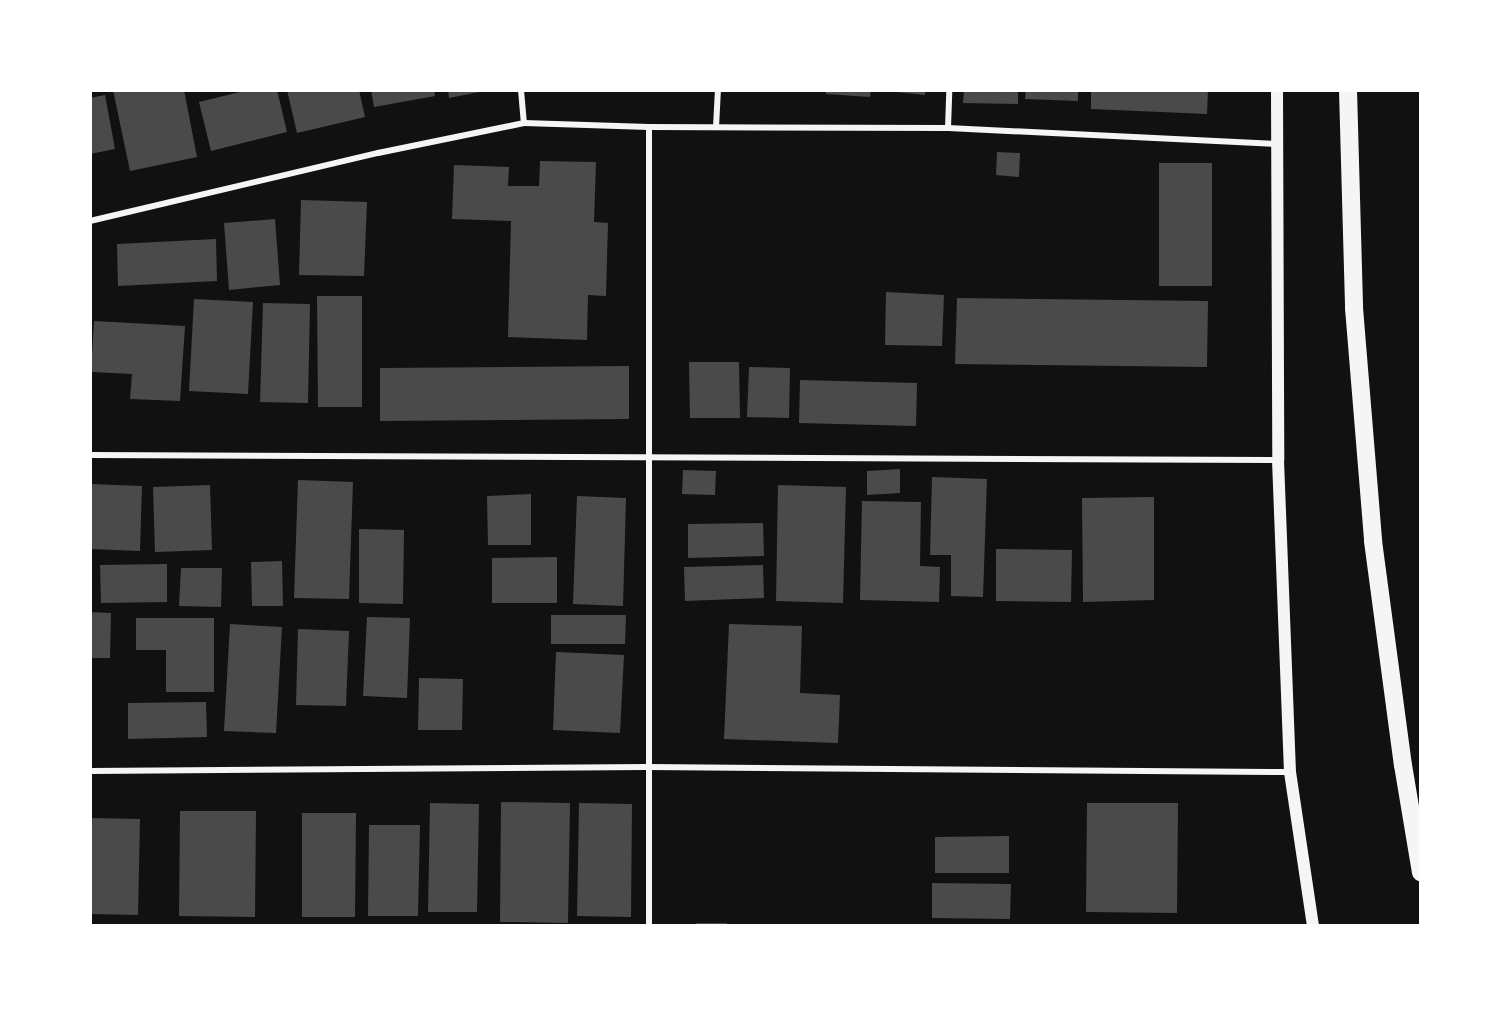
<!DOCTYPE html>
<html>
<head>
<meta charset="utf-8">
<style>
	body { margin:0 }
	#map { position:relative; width:1511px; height:1016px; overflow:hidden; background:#111; font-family:"Crimson Pro",serif }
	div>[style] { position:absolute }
	.building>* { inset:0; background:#4a4a4a }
	.minor>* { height:6px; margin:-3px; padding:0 3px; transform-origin:3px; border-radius:3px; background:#f5f5f5 }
	.secondary>* { height:12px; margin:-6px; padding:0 6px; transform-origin:6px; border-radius:6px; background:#f5f5f5 }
	.motorway>* { height:18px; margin:-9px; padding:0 9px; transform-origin:9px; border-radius:9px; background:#f5f5f5 }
	span { translate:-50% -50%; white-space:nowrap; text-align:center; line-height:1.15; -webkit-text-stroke:6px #fff; paint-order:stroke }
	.frame { position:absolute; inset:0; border:92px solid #fff; pointer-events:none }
</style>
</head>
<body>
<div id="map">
	<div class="building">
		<div style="clip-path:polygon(113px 90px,184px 90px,197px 157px,130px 171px)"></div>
		<div style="clip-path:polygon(248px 90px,277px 90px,287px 132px,211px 151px,199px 102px)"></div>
		<div style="clip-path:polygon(287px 90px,359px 90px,365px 117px,297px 133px)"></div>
		<div style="clip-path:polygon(371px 90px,434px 90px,435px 96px,374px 107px)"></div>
		<div style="clip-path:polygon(448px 90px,484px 90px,484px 91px,449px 98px)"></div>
		<div style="clip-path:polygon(826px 90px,871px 90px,870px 97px,826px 94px)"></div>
		<div style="clip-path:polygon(877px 90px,925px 90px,925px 95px)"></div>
		<div style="clip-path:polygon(964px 90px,1018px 90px,1018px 104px,963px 103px)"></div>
		<div style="clip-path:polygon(1026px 90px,1078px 90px,1078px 101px,1025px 99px)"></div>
		<div style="clip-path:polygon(1091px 90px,1208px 90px,1207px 114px,1091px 109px)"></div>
		<div style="clip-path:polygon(105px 95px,115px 149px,90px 154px,90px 98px)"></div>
		<div style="clip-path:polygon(997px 152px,1020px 153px,1019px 177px,996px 175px)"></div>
		<div style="clip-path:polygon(540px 161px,596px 162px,594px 222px,608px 223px,606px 296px,588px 295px,587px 340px,508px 337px,511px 221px,452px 219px,454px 165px,509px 167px,508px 186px,539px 186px)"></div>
		<div style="clip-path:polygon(1159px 163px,1212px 163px,1212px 286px,1159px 286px)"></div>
		<div style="clip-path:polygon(301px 200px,367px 202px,364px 276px,299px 275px)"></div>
		<div style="clip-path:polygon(275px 219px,280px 285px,229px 290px,224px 223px)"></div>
		<div style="clip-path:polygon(216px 239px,217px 281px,118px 286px,117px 244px)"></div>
		<div style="clip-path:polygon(886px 292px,944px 295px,942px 346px,885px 345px)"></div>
		<div style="clip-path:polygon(317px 296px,362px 296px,362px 407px,318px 407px)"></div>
		<div style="clip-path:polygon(957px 298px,1208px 301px,1207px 367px,955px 364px)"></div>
		<div style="clip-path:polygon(194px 299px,253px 302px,248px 394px,189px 391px)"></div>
		<div style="clip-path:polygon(263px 303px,310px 304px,308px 403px,260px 402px)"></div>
		<div style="clip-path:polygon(94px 321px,185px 326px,180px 401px,130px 399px,132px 374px,91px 372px)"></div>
		<div style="clip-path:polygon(689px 362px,739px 362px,740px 418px,690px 418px)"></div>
		<div style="clip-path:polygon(629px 366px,629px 419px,380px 421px,380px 368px)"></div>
		<div style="clip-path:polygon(749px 367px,790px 368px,789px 418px,747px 417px)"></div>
		<div style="clip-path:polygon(800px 380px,917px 383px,916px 426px,799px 423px)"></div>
		<div style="clip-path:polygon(900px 469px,900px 493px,867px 495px,867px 471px)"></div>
		<div style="clip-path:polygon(683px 470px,716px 471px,715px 495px,682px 494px)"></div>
		<div style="clip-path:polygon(932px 477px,987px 479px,983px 597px,951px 596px,951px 555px,930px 555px)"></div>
		<div style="clip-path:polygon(298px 480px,353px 482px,349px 599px,294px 598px)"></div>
		<div style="clip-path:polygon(90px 484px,142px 486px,140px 551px,90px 549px)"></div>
		<div style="clip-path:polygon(210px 485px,212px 550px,155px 552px,153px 487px)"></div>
		<div style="clip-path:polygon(778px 485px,846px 487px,843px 603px,776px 601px)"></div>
		<div style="clip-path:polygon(531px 494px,531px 545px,488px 545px,487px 496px)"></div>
		<div style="clip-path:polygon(577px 496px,626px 498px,623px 606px,573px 604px)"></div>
		<div style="clip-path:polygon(1154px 497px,1154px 600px,1083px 602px,1082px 498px)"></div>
		<div style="clip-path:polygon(862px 501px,921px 502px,920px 566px,940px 567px,939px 602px,860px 600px)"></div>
		<div style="clip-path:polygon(763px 523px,764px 556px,688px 558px,688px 524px)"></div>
		<div style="clip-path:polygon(359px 529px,404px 530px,403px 604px,359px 603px)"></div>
		<div style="clip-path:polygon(996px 549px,1072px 550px,1071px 602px,996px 601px)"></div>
		<div style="clip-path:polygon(557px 557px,557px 603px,492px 603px,492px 558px)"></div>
		<div style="clip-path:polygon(282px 561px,283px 606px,252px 606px,251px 562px)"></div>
		<div style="clip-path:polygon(167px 564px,167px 602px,101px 603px,100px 565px)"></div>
		<div style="clip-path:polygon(763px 565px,764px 598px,685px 601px,684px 567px)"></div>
		<div style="clip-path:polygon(181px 568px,222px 568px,221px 607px,179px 606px)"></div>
		<div style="clip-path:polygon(90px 612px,111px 613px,110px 658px,90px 658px)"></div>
		<div style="clip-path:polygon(551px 615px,626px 615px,625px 644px,551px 644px)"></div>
		<div style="clip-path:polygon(367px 617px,410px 618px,407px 698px,363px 696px)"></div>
		<div style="clip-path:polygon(136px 618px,214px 618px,214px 692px,166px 692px,166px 650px,136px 650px)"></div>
		<div style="clip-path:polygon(230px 624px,282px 627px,276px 733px,224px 731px)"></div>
		<div style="clip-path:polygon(729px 624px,802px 626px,800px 693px,840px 695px,838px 743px,724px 739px)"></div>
		<div style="clip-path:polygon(298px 629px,349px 631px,346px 706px,296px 705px)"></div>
		<div style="clip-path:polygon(556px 652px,624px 655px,620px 733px,553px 730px)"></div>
		<div style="clip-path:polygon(419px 678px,463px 679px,462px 730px,418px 730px)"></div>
		<div style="clip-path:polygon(206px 702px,207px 737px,128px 739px,128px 703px)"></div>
		<div style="clip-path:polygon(501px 802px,570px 803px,568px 923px,500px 922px)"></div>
		<div style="clip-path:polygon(430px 803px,479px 804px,477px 912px,428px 912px)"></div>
		<div style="clip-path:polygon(579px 803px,632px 804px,631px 917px,577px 916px)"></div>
		<div style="clip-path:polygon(1087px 803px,1178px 803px,1177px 913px,1086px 912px)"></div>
		<div style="clip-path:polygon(180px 811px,256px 811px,255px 917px,179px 916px)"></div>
		<div style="clip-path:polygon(302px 813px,356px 813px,355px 917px,302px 917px)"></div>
		<div style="clip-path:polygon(90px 818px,140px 819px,138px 915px,90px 914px)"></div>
		<div style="clip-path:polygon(369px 825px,420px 825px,418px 916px,368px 916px)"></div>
		<div style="clip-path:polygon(1009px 836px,1009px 873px,935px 873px,935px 837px)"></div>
		<div style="clip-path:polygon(932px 883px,1011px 884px,1010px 919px,932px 918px)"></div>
		<div style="clip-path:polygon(696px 923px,727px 923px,726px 926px,696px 926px)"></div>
	</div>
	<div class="minor">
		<div style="left:521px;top:90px;width:33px;rotate:85deg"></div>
		<div style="left:649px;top:127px;width:799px;rotate:90deg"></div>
		<div style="left:716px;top:127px;width:37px;rotate:-87deg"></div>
		<div style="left:948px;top:128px;width:38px;rotate:-88deg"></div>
		<div style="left:90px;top:221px;width:296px;rotate:-13.3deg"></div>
		<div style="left:378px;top:153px;width:149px;rotate:-11.6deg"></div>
		<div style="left:524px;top:123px;width:125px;rotate:1.8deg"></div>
		<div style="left:649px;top:127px;width:299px;rotate:0.2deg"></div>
		<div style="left:948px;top:128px;width:329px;rotate:2.8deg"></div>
		<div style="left:90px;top:455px;width:1188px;rotate:0.24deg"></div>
		<div style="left:90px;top:771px;width:557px;rotate:-0.41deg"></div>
		<div style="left:647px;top:767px;width:643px;rotate:0.45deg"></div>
	</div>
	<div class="secondary">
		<div style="left:1277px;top:90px;width:370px;rotate:89.8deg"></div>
		<div style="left:1278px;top:460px;width:312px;rotate:87.8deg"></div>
		<div style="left:1290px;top:772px;width:156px;rotate:81.5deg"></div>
	</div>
	<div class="motorway">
		<div style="left:1348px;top:90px;width:218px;rotate:88.4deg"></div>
		<div style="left:1354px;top:308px;width:234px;rotate:85.3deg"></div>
		<div style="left:1373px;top:541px;width:226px;rotate:82.4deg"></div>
		<div style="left:1403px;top:765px;width:109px;rotate:80.5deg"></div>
	</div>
	<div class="frame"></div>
</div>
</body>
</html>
